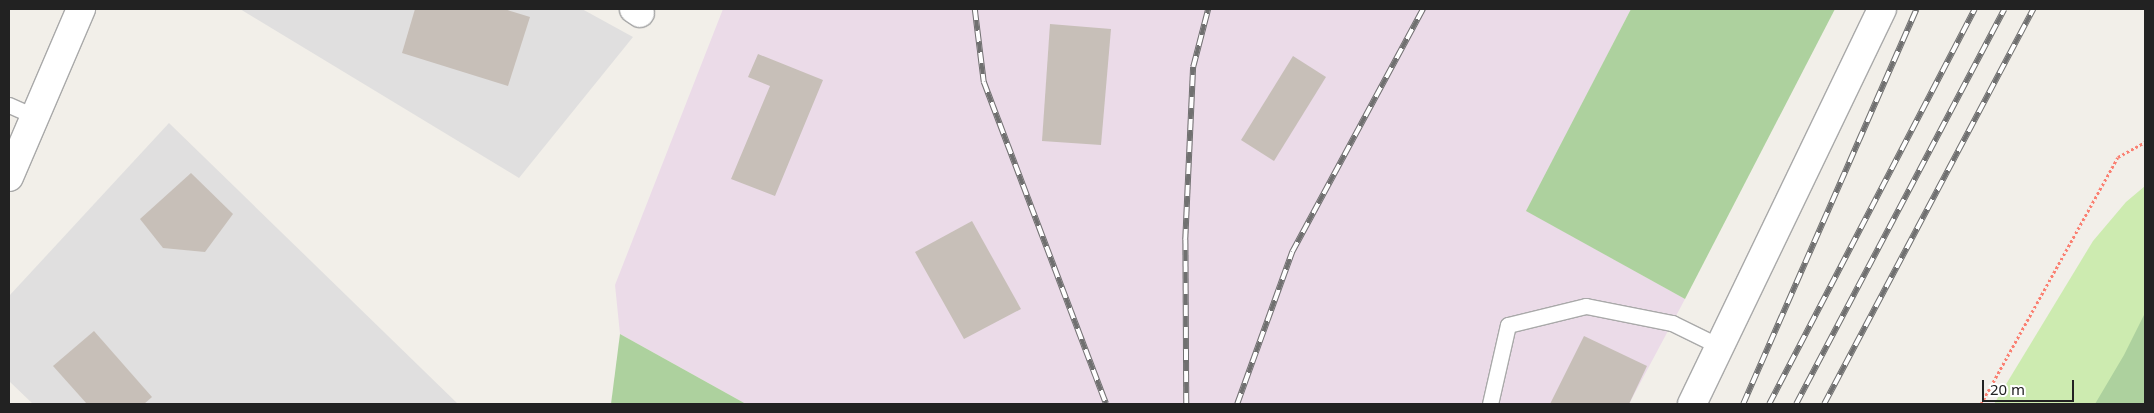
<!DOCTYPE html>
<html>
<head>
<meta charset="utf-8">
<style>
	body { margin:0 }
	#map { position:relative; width:2154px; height:413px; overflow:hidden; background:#f2efe9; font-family:"Noto Sans",sans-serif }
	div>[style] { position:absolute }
	.residential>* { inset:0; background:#e0dfdf }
	.industrial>* { inset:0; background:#ebdbe8 }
	.grass>* { inset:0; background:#cdebb0 }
	.forest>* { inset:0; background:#add19e }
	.building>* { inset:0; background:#c7bfb8 }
	.path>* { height:3px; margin-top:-1.5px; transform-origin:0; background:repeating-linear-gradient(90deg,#fa8072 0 2.5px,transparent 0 5px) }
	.roads { filter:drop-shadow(1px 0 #a9a9a9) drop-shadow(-1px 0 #a9a9a9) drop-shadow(0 1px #a9a9a9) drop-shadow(0 -1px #a9a9a9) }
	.service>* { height:15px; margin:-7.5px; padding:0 7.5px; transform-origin:7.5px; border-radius:7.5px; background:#fff }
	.minor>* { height:28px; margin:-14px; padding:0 14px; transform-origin:14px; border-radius:14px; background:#fff }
	.rail>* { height:5.5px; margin-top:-2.75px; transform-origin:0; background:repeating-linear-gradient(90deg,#fff 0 11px,#707070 0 22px); box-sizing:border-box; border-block:1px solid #707070 }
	span { translate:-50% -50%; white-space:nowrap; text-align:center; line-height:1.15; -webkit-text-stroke:4px #fff; paint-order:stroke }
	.frame { position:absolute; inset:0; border:10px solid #222; pointer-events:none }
	.scale { position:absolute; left:1982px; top:380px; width:92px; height:22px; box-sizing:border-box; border:2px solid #222; border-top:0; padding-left:6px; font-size:15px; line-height:18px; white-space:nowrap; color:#222; -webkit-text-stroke:4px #fff; paint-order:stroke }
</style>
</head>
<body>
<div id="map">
	<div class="residential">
		<div style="clip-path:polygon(240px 9px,582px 9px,633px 37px,519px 178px)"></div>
		<div style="clip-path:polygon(169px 123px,458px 404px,33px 404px,9px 381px,9px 296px)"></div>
	</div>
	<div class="industrial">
		<div style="clip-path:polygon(723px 9px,1631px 9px,1527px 211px,1685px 299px,1629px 404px,746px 404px,620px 334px,615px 285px)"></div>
	</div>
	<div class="grass">
		<div style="clip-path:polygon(2145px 186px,2145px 404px,1994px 404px,2093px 241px,2126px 202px)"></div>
	</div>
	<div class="forest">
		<div style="clip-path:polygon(1631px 9px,1835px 9px,1685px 299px,1526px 211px)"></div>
		<div style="clip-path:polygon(2145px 313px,2145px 404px,2095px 404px,2124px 355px)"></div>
		<div style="clip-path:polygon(620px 334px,746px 404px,611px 404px)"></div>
	</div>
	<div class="building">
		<div style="clip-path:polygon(415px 9px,504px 9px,530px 17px,508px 86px,402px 53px)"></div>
		<div style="clip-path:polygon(1050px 24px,1111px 29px,1101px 145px,1042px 141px)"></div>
		<div style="clip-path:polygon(758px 54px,823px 80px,775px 196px,731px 179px,770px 86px,748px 77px)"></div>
		<div style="clip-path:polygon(1293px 56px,1326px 77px,1274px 161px,1241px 140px)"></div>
		<div style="clip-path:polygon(191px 173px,233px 214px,205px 252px,163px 248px,140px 219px)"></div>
		<div style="clip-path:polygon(972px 221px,1021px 309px,964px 339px,915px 252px)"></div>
		<div style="clip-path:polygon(94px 331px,152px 397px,144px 404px,87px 404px,53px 366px)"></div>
		<div style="clip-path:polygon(1584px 336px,1647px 366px,1629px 404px,1550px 404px)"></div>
	</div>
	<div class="path">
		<div style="left:1981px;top:404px;width:282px;rotate:-61deg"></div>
		<div style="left:2118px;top:157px;width:31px;rotate:-29deg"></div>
	</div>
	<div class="roads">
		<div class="service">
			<div style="left:9px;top:105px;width:27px;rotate:24deg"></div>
			<div style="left:1490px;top:404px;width:81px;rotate:-77.2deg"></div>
			<div style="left:1508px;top:325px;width:80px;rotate:-13.7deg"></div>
			<div style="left:1586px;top:306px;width:88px;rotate:11.2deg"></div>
			<div style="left:1672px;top:323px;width:55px;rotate:26.1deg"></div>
		</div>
		<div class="minor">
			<div style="left:634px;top:9px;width:7px;rotate:34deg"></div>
			<div style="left:9px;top:177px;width:183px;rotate:-66.8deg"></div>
			<div style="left:1692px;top:404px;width:438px;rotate:-64.3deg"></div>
		</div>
	</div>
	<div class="rail">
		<div style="left:975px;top:9px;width:74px;rotate:83deg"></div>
		<div style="left:984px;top:82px;width:344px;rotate:69.2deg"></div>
		<div style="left:1186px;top:404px;width:164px;rotate:-90.3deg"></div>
		<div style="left:1185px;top:240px;width:173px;rotate:-87.4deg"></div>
		<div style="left:1193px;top:67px;width:60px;rotate:-75.5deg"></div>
		<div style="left:1237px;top:404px;width:162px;rotate:-70.1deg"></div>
		<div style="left:1292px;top:252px;width:276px;rotate:-61.7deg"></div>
		<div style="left:1743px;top:404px;width:431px;rotate:-66.3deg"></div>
		<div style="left:1769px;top:404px;width:445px;rotate:-62.5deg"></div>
		<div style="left:1796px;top:404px;width:446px;rotate:-62.2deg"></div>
		<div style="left:1824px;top:404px;width:447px;rotate:-62.1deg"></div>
	</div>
	<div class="frame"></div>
	<div class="scale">20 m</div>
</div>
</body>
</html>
